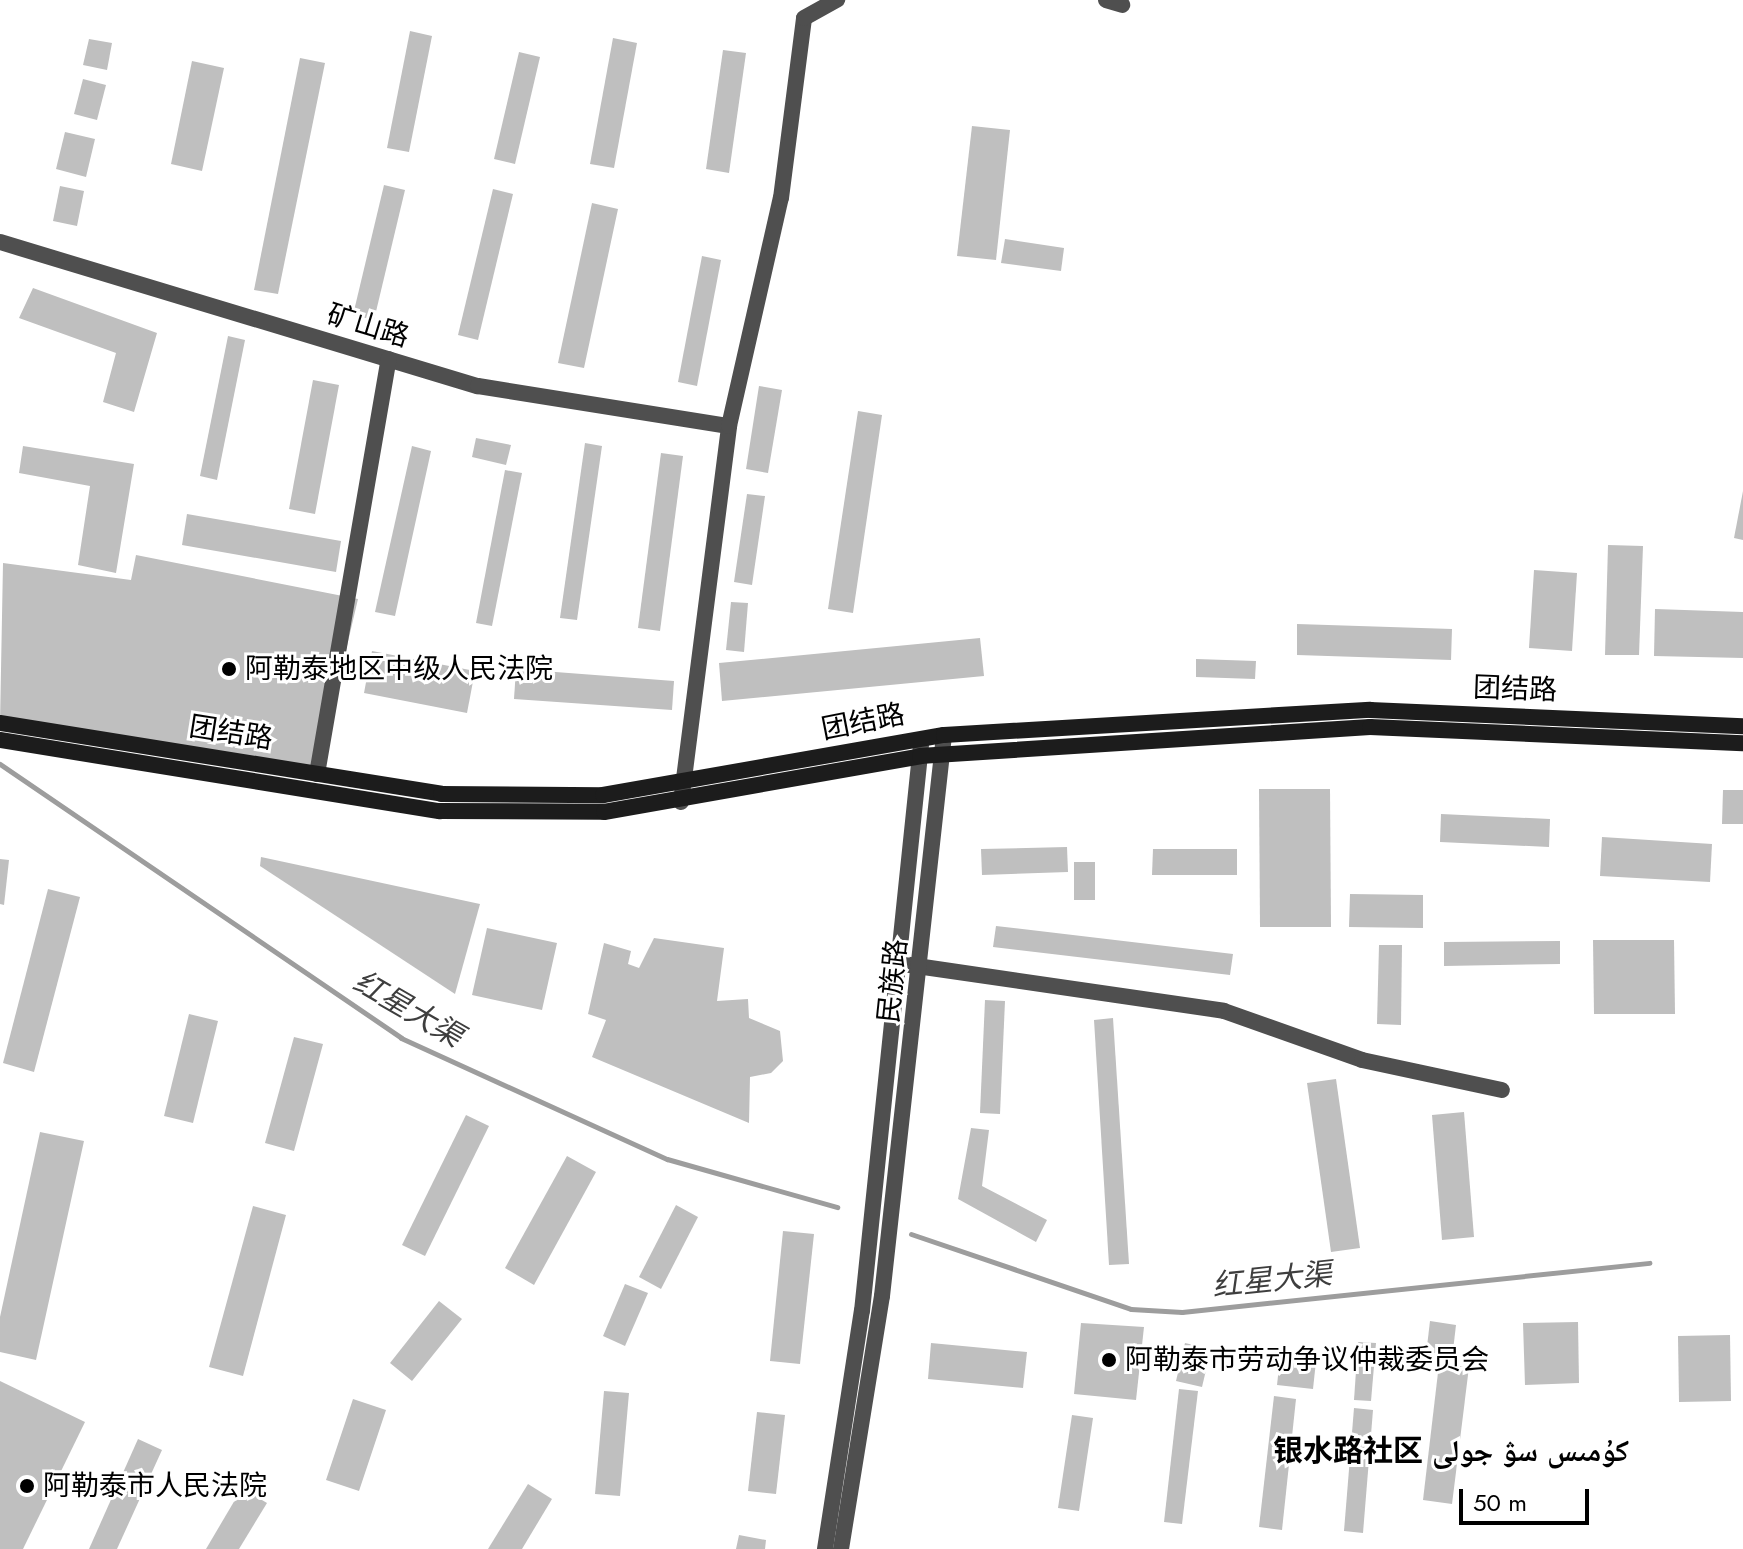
<!DOCTYPE html>
<html>
<head>
<meta charset="utf-8">
<style>
	body { margin:0 }
	#map { position:relative; width:1743px; height:1549px; overflow:hidden; background:#fff; font-family:Jost,"Noto Naskh Arabic","Noto Sans SC",sans-serif }
	div>[style] { position:absolute }
	.stream>* { height:5px; margin:-2.5px; padding:0 2.5px; transform-origin:2.5px; border-radius:2.5px; background:#9d9d9d }
	.building>* { inset:0; background:#bfbfbf }
	.minor>* { height:16px; margin:-8px; padding:0 8px; transform-origin:8px; border-radius:8px; background:#4f4f4f }
	.tertiary>* { height:16px; margin:-8px; padding:0 8px; transform-origin:8px; border-radius:8px; background:#4f4f4f }
	.secondary>* { height:16px; margin:-8px; padding:0 8px; transform-origin:8px; border-radius:8px; background:#1c1c1c }
	.dots>* { width:22px; height:22px; translate:-50% -50%; box-sizing:border-box; border:4px solid #fff; border-radius:50% }
	span { translate:-50% -50%; white-space:nowrap; text-align:center; line-height:1.15; -webkit-text-stroke:6px #fff; paint-order:stroke }
	.street-label { font-size:28px; color:#000 }
	.poi-label { font-size:28px; color:#000 }
	.left { translate:0 -50%; text-align:left }
	.water-label { font-size:30px; color:#3e3e3e; font-style:italic }
	.neighbourhood-label { font-size:30px; color:#000; font-weight:700 }
	.scale { position:absolute; left:1459px; top:1489px; width:130px; height:36px; box-sizing:border-box; border:4px solid #000; border-top:0; padding-left:10px; font-size:24px; line-height:28px; white-space:nowrap; color:#000; -webkit-text-stroke:6px #fff; paint-order:stroke }
</style>
</head>
<body>
<div id="map">
	<div class="stream">
		<div style="left:0;top:764px;width:486px;rotate:34.3deg"></div>
		<div style="left:401px;top:1038px;width:292px;rotate:24.5deg"></div>
		<div style="left:667px;top:1159px;width:177px;rotate:15.8deg"></div>
		<div style="left:911px;top:1234px;width:232px;rotate:18.8deg"></div>
		<div style="left:1131px;top:1309px;width:51px;rotate:3.4deg"></div>
		<div style="left:1182px;top:1312px;width:470px;rotate:-6deg"></div>
	</div>
	<div class="building">
		<div style="clip-path:polygon(410px 31px,432px 36px,409px 152px,387px 148px)"></div>
		<div style="clip-path:polygon(613px 38px,637px 43px,614px 168px,590px 164px)"></div>
		<div style="clip-path:polygon(89px 39px,112px 43px,107px 70px,83px 65px)"></div>
		<div style="clip-path:polygon(723px 50px,746px 53px,729px 173px,706px 169px)"></div>
		<div style="clip-path:polygon(519px 52px,540px 57px,515px 164px,494px 159px)"></div>
		<div style="clip-path:polygon(300px 58px,325px 63px,278px 294px,254px 290px)"></div>
		<div style="clip-path:polygon(192px 61px,224px 68px,202px 171px,171px 164px)"></div>
		<div style="clip-path:polygon(83px 79px,106px 85px,97px 120px,74px 114px)"></div>
		<div style="clip-path:polygon(972px 126px,1010px 130px,996px 260px,957px 256px)"></div>
		<div style="clip-path:polygon(65px 132px,95px 139px,86px 177px,56px 169px)"></div>
		<div style="clip-path:polygon(384px 185px,405px 190px,374px 320px,353px 315px)"></div>
		<div style="clip-path:polygon(60px 186px,84px 191px,77px 226px,53px 221px)"></div>
		<div style="clip-path:polygon(493px 189px,513px 194px,478px 340px,458px 335px)"></div>
		<div style="clip-path:polygon(592px 203px,618px 209px,584px 368px,558px 363px)"></div>
		<div style="clip-path:polygon(1005px 239px,1064px 248px,1061px 271px,1001px 263px)"></div>
		<div style="clip-path:polygon(702px 256px,721px 260px,697px 386px,678px 382px)"></div>
		<div style="clip-path:polygon(33px 288px,157px 333px,134px 412px,103px 402px,116px 353px,19px 318px)"></div>
		<div style="clip-path:polygon(228px 336px,245px 340px,217px 480px,200px 476px)"></div>
		<div style="clip-path:polygon(313px 380px,339px 385px,315px 514px,289px 509px)"></div>
		<div style="clip-path:polygon(759px 386px,782px 390px,768px 473px,746px 469px)"></div>
		<div style="clip-path:polygon(858px 411px,882px 415px,853px 613px,828px 609px)"></div>
		<div style="clip-path:polygon(476px 438px,511px 445px,506px 465px,472px 457px)"></div>
		<div style="clip-path:polygon(585px 443px,602px 446px,577px 620px,560px 618px)"></div>
		<div style="clip-path:polygon(23px 446px,134px 464px,116px 573px,78px 565px,90px 486px,19px 473px)"></div>
		<div style="clip-path:polygon(412px 446px,431px 451px,395px 616px,375px 612px)"></div>
		<div style="clip-path:polygon(661px 453px,683px 456px,660px 631px,638px 628px)"></div>
		<div style="clip-path:polygon(505px 470px,522px 473px,492px 626px,476px 623px)"></div>
		<div style="clip-path:polygon(1743px 491px,1743px 540px,1734px 538px)"></div>
		<div style="clip-path:polygon(747px 494px,765px 496px,752px 585px,734px 582px)"></div>
		<div style="clip-path:polygon(187px 514px,341px 541px,336px 572px,182px 545px)"></div>
		<div style="clip-path:polygon(1608px 545px,1643px 546px,1639px 655px,1605px 655px)"></div>
		<div style="clip-path:polygon(136px 555px,358px 599px,317px 774px,0 723px,3px 563px,131px 580px)"></div>
		<div style="clip-path:polygon(1534px 570px,1577px 573px,1572px 651px,1529px 648px)"></div>
		<div style="clip-path:polygon(731px 602px,748px 603px,744px 652px,726px 650px)"></div>
		<div style="clip-path:polygon(1655px 609px,1743px 612px,1743px 658px,1654px 656px)"></div>
		<div style="clip-path:polygon(1297px 624px,1452px 629px,1451px 660px,1297px 655px)"></div>
		<div style="clip-path:polygon(980px 638px,984px 676px,722px 701px,719px 663px)"></div>
		<div style="clip-path:polygon(372px 651px,475px 671px,467px 713px,364px 693px)"></div>
		<div style="clip-path:polygon(1196px 659px,1256px 661px,1255px 679px,1196px 677px)"></div>
		<div style="clip-path:polygon(516px 669px,674px 681px,672px 710px,514px 699px)"></div>
		<div style="clip-path:polygon(1259px 789px,1330px 789px,1331px 927px,1260px 927px)"></div>
		<div style="clip-path:polygon(1723px 790px,1743px 790px,1743px 824px,1722px 824px)"></div>
		<div style="clip-path:polygon(1441px 814px,1550px 819px,1549px 847px,1440px 842px)"></div>
		<div style="clip-path:polygon(1602px 837px,1712px 844px,1710px 882px,1600px 876px)"></div>
		<div style="clip-path:polygon(1067px 847px,1068px 872px,982px 875px,981px 849px)"></div>
		<div style="clip-path:polygon(1153px 849px,1237px 849px,1237px 875px,1152px 875px)"></div>
		<div style="clip-path:polygon(261px 857px,480px 904px,455px 994px,260px 866px)"></div>
		<div style="clip-path:polygon(0 859px,9px 860px,4px 905px,0 904px)"></div>
		<div style="clip-path:polygon(1074px 862px,1095px 862px,1095px 900px,1074px 900px)"></div>
		<div style="clip-path:polygon(48px 889px,80px 897px,34px 1072px,3px 1063px)"></div>
		<div style="clip-path:polygon(1350px 894px,1423px 895px,1423px 928px,1349px 927px)"></div>
		<div style="clip-path:polygon(996px 926px,1233px 954px,1230px 975px,993px 947px)"></div>
		<div style="clip-path:polygon(487px 928px,557px 943px,542px 1010px,472px 995px)"></div>
		<div style="clip-path:polygon(654px 938px,724px 948px,717px 1001px,748px 999px,749px 1018px,780px 1031px,783px 1061px,771px 1073px,750px 1077px,749px 1123px,592px 1057px,606px 1020px,588px 1014px,604px 943px,631px 951px,628px 964px,639px 968px)"></div>
		<div style="clip-path:polygon(1593px 940px,1674px 940px,1675px 1014px,1594px 1014px)"></div>
		<div style="clip-path:polygon(1560px 941px,1560px 964px,1444px 966px,1444px 942px)"></div>
		<div style="clip-path:polygon(1379px 945px,1402px 945px,1401px 1025px,1377px 1024px)"></div>
		<div style="clip-path:polygon(985px 1000px,1005px 1001px,1000px 1114px,980px 1113px)"></div>
		<div style="clip-path:polygon(189px 1014px,218px 1021px,193px 1123px,164px 1116px)"></div>
		<div style="clip-path:polygon(1113px 1018px,1129px 1264px,1109px 1265px,1094px 1020px)"></div>
		<div style="clip-path:polygon(294px 1037px,323px 1044px,294px 1151px,265px 1143px)"></div>
		<div style="clip-path:polygon(1336px 1079px,1360px 1248px,1331px 1252px,1307px 1083px)"></div>
		<div style="clip-path:polygon(1464px 1112px,1474px 1237px,1442px 1240px,1432px 1115px)"></div>
		<div style="clip-path:polygon(466px 1115px,489px 1126px,425px 1256px,402px 1245px)"></div>
		<div style="clip-path:polygon(971px 1128px,989px 1130px,982px 1186px,1047px 1220px,1036px 1242px,958px 1199px)"></div>
		<div style="clip-path:polygon(40px 1132px,84px 1141px,36px 1360px,0 1352px,0 1317px)"></div>
		<div style="clip-path:polygon(567px 1156px,596px 1172px,534px 1285px,505px 1268px)"></div>
		<div style="clip-path:polygon(676px 1205px,698px 1217px,661px 1289px,639px 1277px)"></div>
		<div style="clip-path:polygon(253px 1206px,286px 1215px,243px 1376px,209px 1367px)"></div>
		<div style="clip-path:polygon(783px 1231px,814px 1234px,800px 1364px,770px 1361px)"></div>
		<div style="clip-path:polygon(625px 1284px,648px 1293px,625px 1346px,603px 1336px)"></div>
		<div style="clip-path:polygon(439px 1301px,462px 1319px,412px 1381px,390px 1363px)"></div>
		<div style="clip-path:polygon(1430px 1321px,1456px 1325px,1452px 1359px,1426px 1355px)"></div>
		<div style="clip-path:polygon(1578px 1322px,1579px 1383px,1525px 1385px,1523px 1323px)"></div>
		<div style="clip-path:polygon(1081px 1323px,1144px 1327px,1136px 1400px,1074px 1394px)"></div>
		<div style="clip-path:polygon(1730px 1335px,1731px 1401px,1679px 1402px,1678px 1336px)"></div>
		<div style="clip-path:polygon(1358px 1342px,1376px 1343px,1371px 1401px,1354px 1400px)"></div>
		<div style="clip-path:polygon(931px 1343px,1027px 1352px,1023px 1388px,928px 1379px)"></div>
		<div style="clip-path:polygon(1185px 1343px,1211px 1349px,1202px 1387px,1176px 1381px)"></div>
		<div style="clip-path:polygon(1281px 1349px,1317px 1352px,1313px 1389px,1277px 1385px)"></div>
		<div style="clip-path:polygon(1439px 1364px,1469px 1367px,1452px 1504px,1423px 1500px)"></div>
		<div style="clip-path:polygon(0 1381px,85px 1422px,23px 1549px,0 1549px)"></div>
		<div style="clip-path:polygon(1179px 1389px,1198px 1391px,1182px 1524px,1164px 1522px)"></div>
		<div style="clip-path:polygon(604px 1391px,629px 1393px,620px 1496px,595px 1494px)"></div>
		<div style="clip-path:polygon(1274px 1396px,1296px 1399px,1282px 1530px,1259px 1527px)"></div>
		<div style="clip-path:polygon(353px 1399px,386px 1410px,359px 1491px,326px 1480px)"></div>
		<div style="clip-path:polygon(1354px 1408px,1373px 1410px,1363px 1533px,1344px 1531px)"></div>
		<div style="clip-path:polygon(757px 1412px,785px 1415px,776px 1494px,748px 1491px)"></div>
		<div style="clip-path:polygon(1072px 1415px,1093px 1418px,1079px 1511px,1058px 1508px)"></div>
		<div style="clip-path:polygon(138px 1439px,162px 1450px,117px 1549px,89px 1549px)"></div>
		<div style="clip-path:polygon(528px 1484px,552px 1499px,522px 1549px,488px 1549px)"></div>
		<div style="clip-path:polygon(242px 1488px,267px 1503px,239px 1549px,206px 1549px)"></div>
		<div style="clip-path:polygon(739px 1535px,766px 1540px,765px 1549px,736px 1549px)"></div>
	</div>
	<div class="minor">
		<div style="left:1106px;top:0;width:17px;rotate:17deg"></div>
		<div style="left:0;top:242px;width:499px;rotate:16.8deg"></div>
		<div style="left:478px;top:386px;width:254px;rotate:9.1deg"></div>
		<div style="left:317px;top:774px;width:421px;rotate:-80.2deg"></div>
		<div style="left:681px;top:802px;width:379px;rotate:-82.7deg"></div>
		<div style="left:729px;top:426px;width:234px;rotate:-77.2deg"></div>
		<div style="left:781px;top:198px;width:181px;rotate:-82.7deg"></div>
		<div style="left:804px;top:18px;width:38px;rotate:-29deg"></div>
		<div style="left:903px;top:964px;width:324px;rotate:8.3deg"></div>
		<div style="left:1224px;top:1011px;width:146px;rotate:19.5deg"></div>
		<div style="left:1362px;top:1060px;width:143px;rotate:12.1deg"></div>
	</div>
	<div class="tertiary">
		<div style="left:825px;top:1549px;width:241px;rotate:-81.2deg"></div>
		<div style="left:862px;top:1311px;width:569px;rotate:-84.05deg"></div>
		<div style="left:841px;top:1549px;width:256px;rotate:-80.8deg"></div>
		<div style="left:882px;top:1296px;width:564px;rotate:-83.69deg"></div>
	</div>
	<div class="secondary">
		<div style="left:0;top:723px;width:447px;rotate:9.1deg"></div>
		<div style="left:441px;top:794px;width:162px;rotate:0.4deg"></div>
		<div style="left:603px;top:795px;width:346px;rotate:-10deg"></div>
		<div style="left:944px;top:735px;width:427px;rotate:-3.4deg"></div>
		<div style="left:1370px;top:710px;width:373px;rotate:2.5deg"></div>
		<div style="left:0;top:740px;width:446px;rotate:9.2deg"></div>
		<div style="left:440px;top:811px;width:164px;rotate:0.3deg"></div>
		<div style="left:604px;top:812px;width:321px;rotate:-10deg"></div>
		<div style="left:920px;top:756px;width:451px;rotate:-3.7deg"></div>
		<div style="left:1370px;top:727px;width:373px;rotate:2.5deg"></div>
	</div>
	<div class="dots">
		<div style="left:229px;top:669px;background:#000"></div>
		<div style="left:1109px;top:1360px;background:#000"></div>
		<div style="left:27px;top:1486px;background:#000"></div>
	</div>
	<div class="street-label">
		<span style="left:368px;top:326px;rotate:17deg">矿山路</span>
		<span style="left:1515px;top:689px;rotate:2deg">团结路</span>
		<span style="left:863px;top:722px;rotate:-11deg">团结路</span>
		<span style="left:231px;top:733px;rotate:9deg">团结路</span>
		<span style="left:893px;top:981px;rotate:-84deg">民族路</span>
	</div>
	<div class="poi-label">
		<span class="left" style="left:245px;top:669px">阿勒泰地区中级人民法院</span>
		<span class="left" style="left:1125px;top:1360px">阿勒泰市劳动争议仲裁委员会</span>
		<span class="left" style="left:43px;top:1486px">阿勒泰市人民法院</span>
	</div>
	<div class="water-label">
		<span style="left:408px;top:1009px;rotate:30deg">红星大渠</span>
		<span style="left:1272px;top:1280px;rotate:-6deg">红星大渠</span>
	</div>
	<div class="neighbourhood-label">
		<span style="left:1451px;top:1451px">银水路社区 كۇمىس سۋ جولى</span>
	</div>
	<div class="scale">50 m</div>
</div>
</body>
</html>
